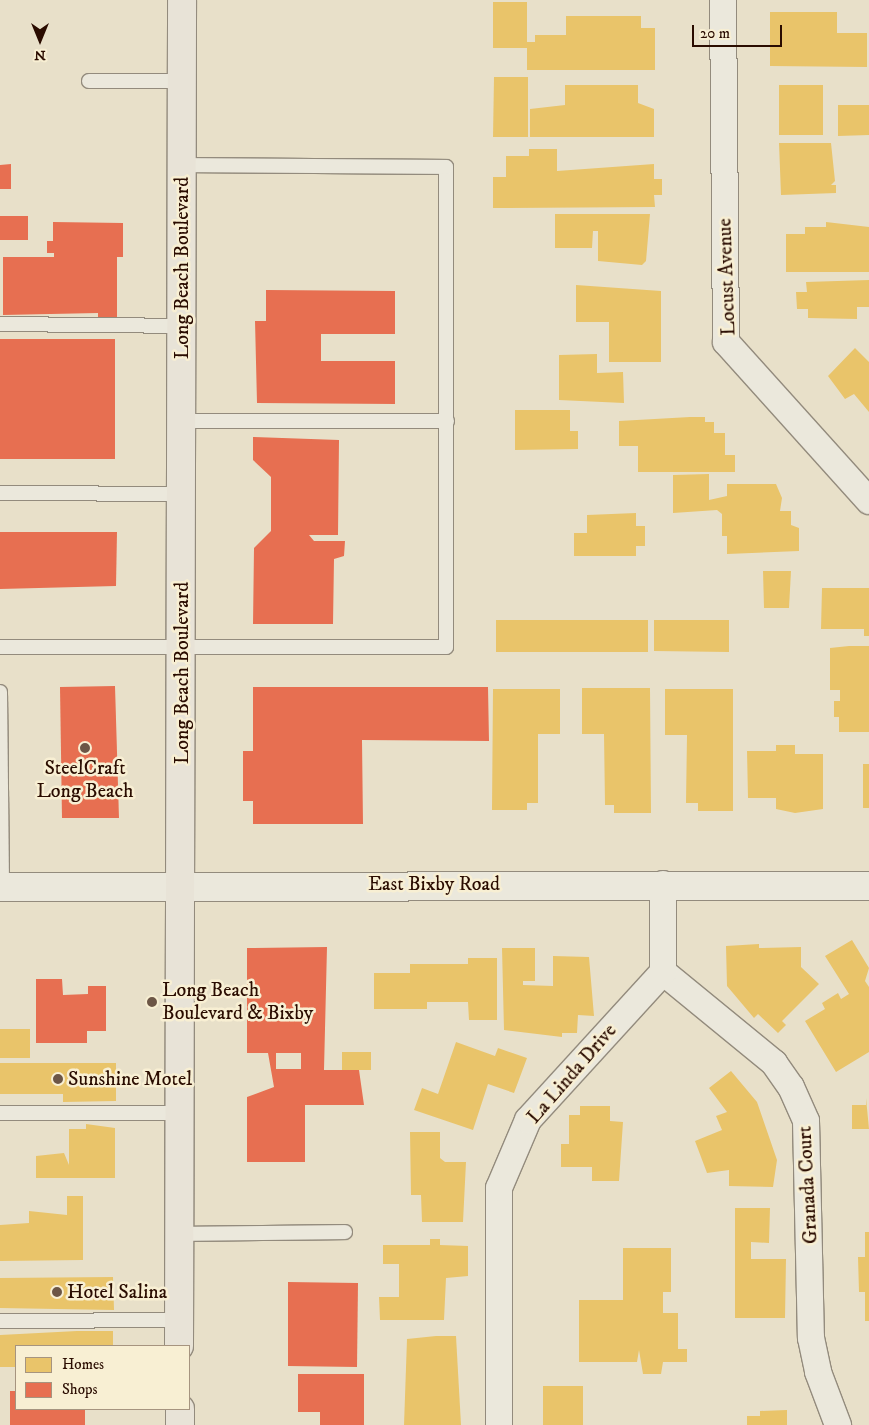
<!DOCTYPE html>
<html>
<head>
<meta charset="utf-8">
<style>
	body { margin:0 }
	#map { position:relative; width:869px; height:1425px; overflow:hidden; background:#e8e0c9; font-family:"IM FELL DW Pica",serif }
	div>[style] { position:absolute }
	.homes>* { inset:0; background:#e9c46a }
	.shops>* { inset:0; background:#e76f51 }
	.roads { filter:drop-shadow(1px 0 #938b7d) drop-shadow(-1px 0 #938b7d) drop-shadow(0 1px #938b7d) drop-shadow(0 -1px #938b7d) }
	.service>* { height:14px; margin:-7px; padding:0 7px; transform-origin:7px; border-radius:7px; background:#ebe8dc }
	.minor>* { height:26px; margin:-13px; padding:0 13px; transform-origin:13px; border-radius:13px; background:#ebe8dc }
	.tertiary>* { height:28px; margin:-14px; padding:0 14px; transform-origin:14px; border-radius:14px; background:#ebe8dc }
	.primary>* { height:28px; margin:-14px; padding:0 14px; transform-origin:14px; border-radius:14px; background:#e8e3d7 }
	.dots>* { width:14px; height:14px; translate:-50% -50%; box-sizing:border-box; border:2px solid #f8efd3; border-radius:50% }
	span { translate:-50% -50%; white-space:nowrap; text-align:center; line-height:1.15; -webkit-text-stroke:5px #f8efd3; paint-order:stroke }
	.street-label { font-size:20px; color:#2a0c00 }
	.poi-label { font-size:20px; color:#2a0c00 }
	.left { translate:0 -50%; text-align:left }
	.legend { position:absolute; left:15px; top:1345px; width:175px; height:65px; box-sizing:border-box; background:#f8efd3; border:1px solid #a6947f; margin:0; padding:6px 9px; list-style:none; font-size:15px; color:#2a0c00 }
	.legend li { display:flex; align-items:center; gap:10px; height:25px }
	.legend b { width:25px; border:1px solid #a6947f }
	.north { position:absolute; left:15px; top:15px; width:50px; height:50px; -webkit-text-stroke:4px #f8efd3; paint-order:stroke; rotate:180deg; font-size:14px; font-weight:700; line-height:20px; text-align:center; color:#2a0c00 }
	.north::after { content:''; display:block; margin:auto; width:18px; height:22px; background:#2a0c00; clip-path:polygon(50% 0,100% 100%,50% 72%,0 100%) }
	.scale { position:absolute; left:692px; top:25px; width:90px; height:22px; box-sizing:border-box; border:2px solid #2a0c00; border-top:0; padding-left:6px; font-size:15px; line-height:18px; white-space:nowrap; color:#2a0c00; -webkit-text-stroke:4px #f8efd3; paint-order:stroke }
</style>
</head>
<body>
<div id="map">
	<div class="homes">
		<div style="clip-path:polygon(493px 2px,527px 2px,527px 48px,493px 48px)"></div>
		<div style="clip-path:polygon(770px 12px,837px 12px,837px 33px,867px 33px,867px 67px,770px 66px)"></div>
		<div style="clip-path:polygon(566px 16px,641px 16px,641px 28px,655px 28px,655px 70px,527px 70px,527px 42px,535px 42px,535px 35px,566px 35px)"></div>
		<div style="clip-path:polygon(494px 77px,528px 77px,528px 137px,493px 137px)"></div>
		<div style="clip-path:polygon(565px 85px,638px 85px,638px 103px,654px 109px,654px 137px,530px 137px,530px 109px,565px 105px)"></div>
		<div style="clip-path:polygon(779px 85px,823px 85px,823px 135px,779px 135px)"></div>
		<div style="clip-path:polygon(838px 105px,869px 105px,869px 135px,838px 136px)"></div>
		<div style="clip-path:polygon(779px 143px,831px 143px,835px 181px,831px 185px,836px 185px,836px 193px,781px 195px)"></div>
		<div style="clip-path:polygon(529px 149px,557px 149px,557px 171px,654px 164px,654px 179px,662px 179px,662px 195px,654px 195px,655px 207px,493px 208px,493px 177px,506px 177px,506px 156px,529px 156px)"></div>
		<div style="clip-path:polygon(555px 214px,650px 214px,646px 261px,642px 265px,598px 261px,598px 231px,593px 231px,592px 248px,555px 248px)"></div>
		<div style="clip-path:polygon(826px 222px,869px 227px,869px 272px,786px 272px,786px 234px,805px 234px,805px 227px,826px 227px)"></div>
		<div style="clip-path:polygon(869px 280px,869px 307px,857px 307px,857px 319px,808px 318px,808px 309px,797px 309px,796px 292px,807px 292px,806px 282px)"></div>
		<div style="clip-path:polygon(576px 285px,661px 291px,661px 362px,609px 362px,609px 322px,576px 322px)"></div>
		<div style="clip-path:polygon(855px 348px,869px 362px,869px 412px,854px 394px,845px 399px,828px 376px)"></div>
		<div style="clip-path:polygon(597px 354px,597px 373px,623px 372px,624px 403px,559px 400px,559px 355px)"></div>
		<div style="clip-path:polygon(515px 410px,570px 410px,570px 431px,578px 431px,578px 449px,515px 450px)"></div>
		<div style="clip-path:polygon(690px 417px,705px 417px,705px 422px,714px 422px,714px 433px,725px 433px,725px 455px,735px 455px,735px 472px,638px 472px,638px 446px,619px 446px,619px 421px)"></div>
		<div style="clip-path:polygon(709px 474px,709px 500px,727px 496px,727px 484px,776px 484px,782px 498px,780px 511px,791px 511px,791px 525px,799px 528px,799px 551px,727px 554px,727px 536px,722px 536px,722px 514px,717px 510px,673px 513px,673px 475px)"></div>
		<div style="clip-path:polygon(636px 513px,636px 526px,645px 526px,645px 546px,636px 546px,636px 556px,574px 556px,574px 533px,587px 533px,587px 515px)"></div>
		<div style="clip-path:polygon(763px 571px,791px 571px,789px 608px,764px 608px)"></div>
		<div style="clip-path:polygon(822px 588px,869px 588px,869px 636px,864px 636px,864px 629px,821px 629px)"></div>
		<div style="clip-path:polygon(496px 620px,648px 620px,648px 652px,496px 652px)"></div>
		<div style="clip-path:polygon(654px 620px,729px 620px,729px 652px,654px 651px)"></div>
		<div style="clip-path:polygon(849px 646px,869px 646px,869px 732px,839px 732px,839px 717px,834px 717px,834px 701px,840px 701px,840px 690px,830px 690px,830px 648px)"></div>
		<div style="clip-path:polygon(582px 688px,650px 688px,651px 813px,614px 813px,614px 805px,605px 805px,604px 734px,582px 734px)"></div>
		<div style="clip-path:polygon(493px 689px,560px 689px,560px 734px,538px 734px,538px 803px,527px 803px,527px 810px,492px 810px)"></div>
		<div style="clip-path:polygon(665px 689px,733px 689px,733px 811px,698px 811px,698px 803px,686px 803px,687px 735px,665px 735px)"></div>
		<div style="clip-path:polygon(776px 745px,795px 745px,795px 754px,823px 754px,823px 809px,795px 813px,776px 809px,776px 798px,748px 798px,747px 751px,776px 751px)"></div>
		<div style="clip-path:polygon(863px 764px,869px 764px,869px 808px,863px 808px)"></div>
		<div style="clip-path:polygon(852px 940px,869px 968px,865px 981px,869px 987px,869px 1052px,836px 1072px,805px 1021px,825px 1009px,822px 1003px,838px 993px,841px 999px,849px 994px,825px 956px)"></div>
		<div style="clip-path:polygon(759px 944px,759px 948px,801px 947px,801px 967px,819px 984px,782px 1021px,786px 1025px,778px 1033px,758px 1014px,754px 1018px,727px 986px,726px 946px)"></div>
		<div style="clip-path:polygon(502px 948px,535px 948px,535px 981px,523px 981px,523px 985px,553px 986px,553px 956px,589px 957px,594px 1016px,578px 1015px,577px 1033px,562px 1033px,562px 1037px,504px 1030px)"></div>
		<div style="clip-path:polygon(468px 958px,497px 958px,497px 1020px,469px 1020px,468px 1002px,427px 1002px,427px 1009px,374px 1009px,374px 973px,410px 973px,410px 964px,468px 964px)"></div>
		<div style="clip-path:polygon(0 1029px,30px 1029px,30px 1058px,0 1058px)"></div>
		<div style="clip-path:polygon(456px 1042px,495px 1056px,498px 1048px,527px 1058px,514px 1093px,488px 1084px,473px 1130px,414px 1110px,422px 1088px,438px 1094px)"></div>
		<div style="clip-path:polygon(342px 1052px,371px 1052px,371px 1070px,342px 1070px)"></div>
		<div style="clip-path:polygon(0 1063px,116px 1063px,116px 1101px,63px 1102px,63px 1094px,0 1094px)"></div>
		<div style="clip-path:polygon(731px 1071px,757px 1102px,777px 1160px,773px 1187px,729px 1186px,729px 1170px,707px 1173px,695px 1141px,722px 1130px,716px 1116px,727px 1112px,709px 1088px)"></div>
		<div style="clip-path:polygon(866px 1098px,869px 1129px,852px 1129px,852px 1105px,866px 1105px)"></div>
		<div style="clip-path:polygon(580px 1106px,610px 1106px,610px 1121px,623px 1122px,619px 1181px,592px 1181px,592px 1167px,561px 1167px,561px 1144px,569px 1144px,569px 1115px,580px 1115px)"></div>
		<div style="clip-path:polygon(86px 1124px,115px 1128px,115px 1178px,36px 1178px,36px 1156px,64px 1153px,69px 1165px,69px 1129px,86px 1129px)"></div>
		<div style="clip-path:polygon(410px 1132px,440px 1132px,440px 1158px,445px 1162px,466px 1162px,463px 1222px,422px 1222px,421px 1195px,411px 1195px)"></div>
		<div style="clip-path:polygon(67px 1196px,83px 1196px,83px 1260px,0 1261px,0 1225px,29px 1223px,29px 1211px,67px 1215px)"></div>
		<div style="clip-path:polygon(735px 1208px,770px 1208px,769px 1243px,751px 1242px,751px 1259px,786px 1259px,785px 1318px,735px 1318px)"></div>
		<div style="clip-path:polygon(865px 1232px,869px 1232px,869px 1321px,865px 1321px,865px 1292px,859px 1292px,858px 1257px,865px 1257px)"></div>
		<div style="clip-path:polygon(430px 1239px,440px 1239px,440px 1245px,468px 1246px,468px 1276px,446px 1278px,444px 1320px,380px 1320px,379px 1297px,399px 1297px,399px 1264px,383px 1264px,383px 1245px,430px 1245px)"></div>
		<div style="clip-path:polygon(623px 1248px,671px 1248px,671px 1292px,663px 1292px,663px 1313px,678px 1313px,678px 1349px,687px 1349px,687px 1362px,663px 1362px,661px 1374px,643px 1374px,639px 1350px,637px 1362px,579px 1362px,579px 1300px,623px 1300px)"></div>
		<div style="clip-path:polygon(113px 1277px,114px 1310px,0 1308px,0 1278px)"></div>
		<div style="clip-path:polygon(77px 1331px,113px 1331px,113px 1346px,16px 1346px,16px 1367px,0 1367px,0 1335px)"></div>
		<div style="clip-path:polygon(436px 1336px,456px 1336px,461px 1425px,404px 1425px,407px 1339px)"></div>
		<div style="clip-path:polygon(543px 1386px,583px 1386px,583px 1425px,543px 1425px)"></div>
		<div style="clip-path:polygon(787px 1410px,787px 1425px,747px 1425px,747px 1416px,760px 1416px,760px 1411px)"></div>
	</div>
	<div class="shops">
		<div style="clip-path:polygon(11px 164px,11px 189px,0 189px,0 165px)"></div>
		<div style="clip-path:polygon(0 216px,28px 216px,28px 240px,0 240px)"></div>
		<div style="clip-path:polygon(53px 222px,123px 223px,123px 257px,117px 257px,117px 318px,98px 318px,98px 313px,3px 315px,3px 257px,54px 257px,54px 253px,47px 253px,47px 241px,53px 241px)"></div>
		<div style="clip-path:polygon(266px 290px,395px 291px,395px 334px,321px 334px,321px 361px,395px 361px,395px 404px,257px 403px,255px 321px,266px 321px)"></div>
		<div style="clip-path:polygon(0 339px,115px 339px,115px 459px,0 459px)"></div>
		<div style="clip-path:polygon(253px 437px,339px 440px,338px 535px,309px 535px,314px 541px,345px 541px,344px 556px,334px 559px,333px 624px,253px 624px,254px 548px,271px 531px,271px 477px,253px 460px)"></div>
		<div style="clip-path:polygon(0 532px,117px 532px,116px 586px,0 589px)"></div>
		<div style="clip-path:polygon(115px 686px,119px 818px,62px 818px,60px 687px)"></div>
		<div style="clip-path:polygon(253px 687px,488px 687px,489px 741px,362px 740px,363px 824px,253px 824px,253px 801px,243px 801px,243px 751px,253px 751px)"></div>
		<div style="clip-path:polygon(evenodd,327px 947px,324px 1070px,359px 1070px,364px 1105px,305px 1105px,305px 1162px,247px 1162px,247px 1097px,274px 1087px,268px 1053px,247px 1053px,247px 948px,327px 947px,276px 1053px,301px 1053px,301px 1069px,276px 1069px,276px 1053px)"></div>
		<div style="clip-path:polygon(36px 979px,62px 979px,63px 995px,88px 994px,88px 986px,106px 986px,106px 1031px,87px 1031px,87px 1043px,36px 1043px)"></div>
		<div style="clip-path:polygon(288px 1282px,358px 1283px,357px 1367px,288px 1366px)"></div>
		<div style="clip-path:polygon(298px 1374px,364px 1374px,364px 1425px,320px 1425px,320px 1412px,298px 1412px)"></div>
		<div style="clip-path:polygon(10px 1391px,16px 1391px,16px 1409px,85px 1409px,85px 1425px,10px 1425px)"></div>
	</div>
	<div class="roads">
		<div class="service">
			<div style="left:89px;top:81px;width:93px"></div>
			<div style="left:0;top:324px;width:182px;rotate:0.6deg"></div>
			<div style="left:183px;top:421px;width:264px"></div>
			<div style="left:0;top:493px;width:183px;rotate:0.3deg"></div>
			<div style="left:0;top:647px;width:446px"></div>
			<div style="left:446px;top:647px;width:480px;rotate:-90deg"></div>
			<div style="left:446px;top:167px;width:264px;rotate:-179.6deg"></div>
			<div style="left:0;top:692px;width:195px;rotate:89.4deg"></div>
			<div style="left:0;top:1113px;width:180px"></div>
			<div style="left:180px;top:1234px;width:165px;rotate:-0.7deg"></div>
			<div style="left:0;top:1321px;width:179px;rotate:-0.3deg"></div>
		</div>
		<div class="minor">
			<div style="left:723px;top:0;width:342px;rotate:89.5deg"></div>
			<div style="left:726px;top:342px;width:214px;rotate:48deg"></div>
			<div style="left:663px;top:972px;width:144px;rotate:39.3deg"></div>
			<div style="left:774px;top:1063px;width:29px;rotate:55deg"></div>
			<div style="left:791px;top:1087px;width:37px;rotate:66deg"></div>
			<div style="left:806px;top:1121px;width:217px;rotate:88.7deg"></div>
			<div style="left:811px;top:1338px;width:35px;rotate:78deg"></div>
			<div style="left:818px;top:1372px;width:57px;rotate:69.3deg"></div>
			<div style="left:499px;top:1425px;width:237px;rotate:-90deg"></div>
			<div style="left:499px;top:1188px;width:74px;rotate:-66.9deg"></div>
			<div style="left:528px;top:1120px;width:200px;rotate:-47.6deg"></div>
			<div style="left:663px;top:972px;width:88px;rotate:-90deg"></div>
		</div>
		<div class="tertiary">
			<div style="left:0;top:887px;width:869px;rotate:-0.07deg"></div>
		</div>
		<div class="primary">
			<div style="left:179px;top:1346px;width:1346px;rotate:-89.87deg"></div>
			<div style="left:180px;top:1409px;width:16px;rotate:90deg"></div>
		</div>
	</div>
	<div class="dots">
		<div style="left:85px;top:748px;background:#6c5646"></div>
		<div style="left:152px;top:1002px;background:#6c5646"></div>
		<div style="left:58px;top:1079px;background:#6c5646"></div>
		<div style="left:57px;top:1292px;background:#6c5646"></div>
	</div>
	<div class="street-label">
		<span style="left:182px;top:268px;rotate:-90deg">Long Beach Boulevard</span>
		<span style="left:727px;top:277px;rotate:-92deg">Locust Avenue</span>
		<span style="left:182px;top:673px;rotate:-90deg">Long Beach Boulevard</span>
		<span style="left:434px;top:884px">East Bixby Road</span>
		<span style="left:572px;top:1074px;rotate:-49deg">La Linda Drive</span>
		<span style="left:808px;top:1185px;rotate:-93deg">Granada Court</span>
	</div>
	<div class="poi-label">
		<span style="left:85px;top:780px">SteelCraft<br>Long Beach</span>
		<span class="left" style="left:162px;top:1002px">Long Beach<br>Boulevard &amp; Bixby</span>
		<span class="left" style="left:68px;top:1079px">Sunshine Motel</span>
		<span class="left" style="left:67px;top:1292px">Hotel Salina</span>
	</div>
	<ul class="legend">
	<li><b style="height:14px;background:#e9c46a"></b>Homes</li>
	<li><b style="height:14px;background:#e76f51"></b>Shops</li>
	</ul>
	<div class="north">N</div>
	<div class="scale">20 m</div>
</div>
</body>
</html>
